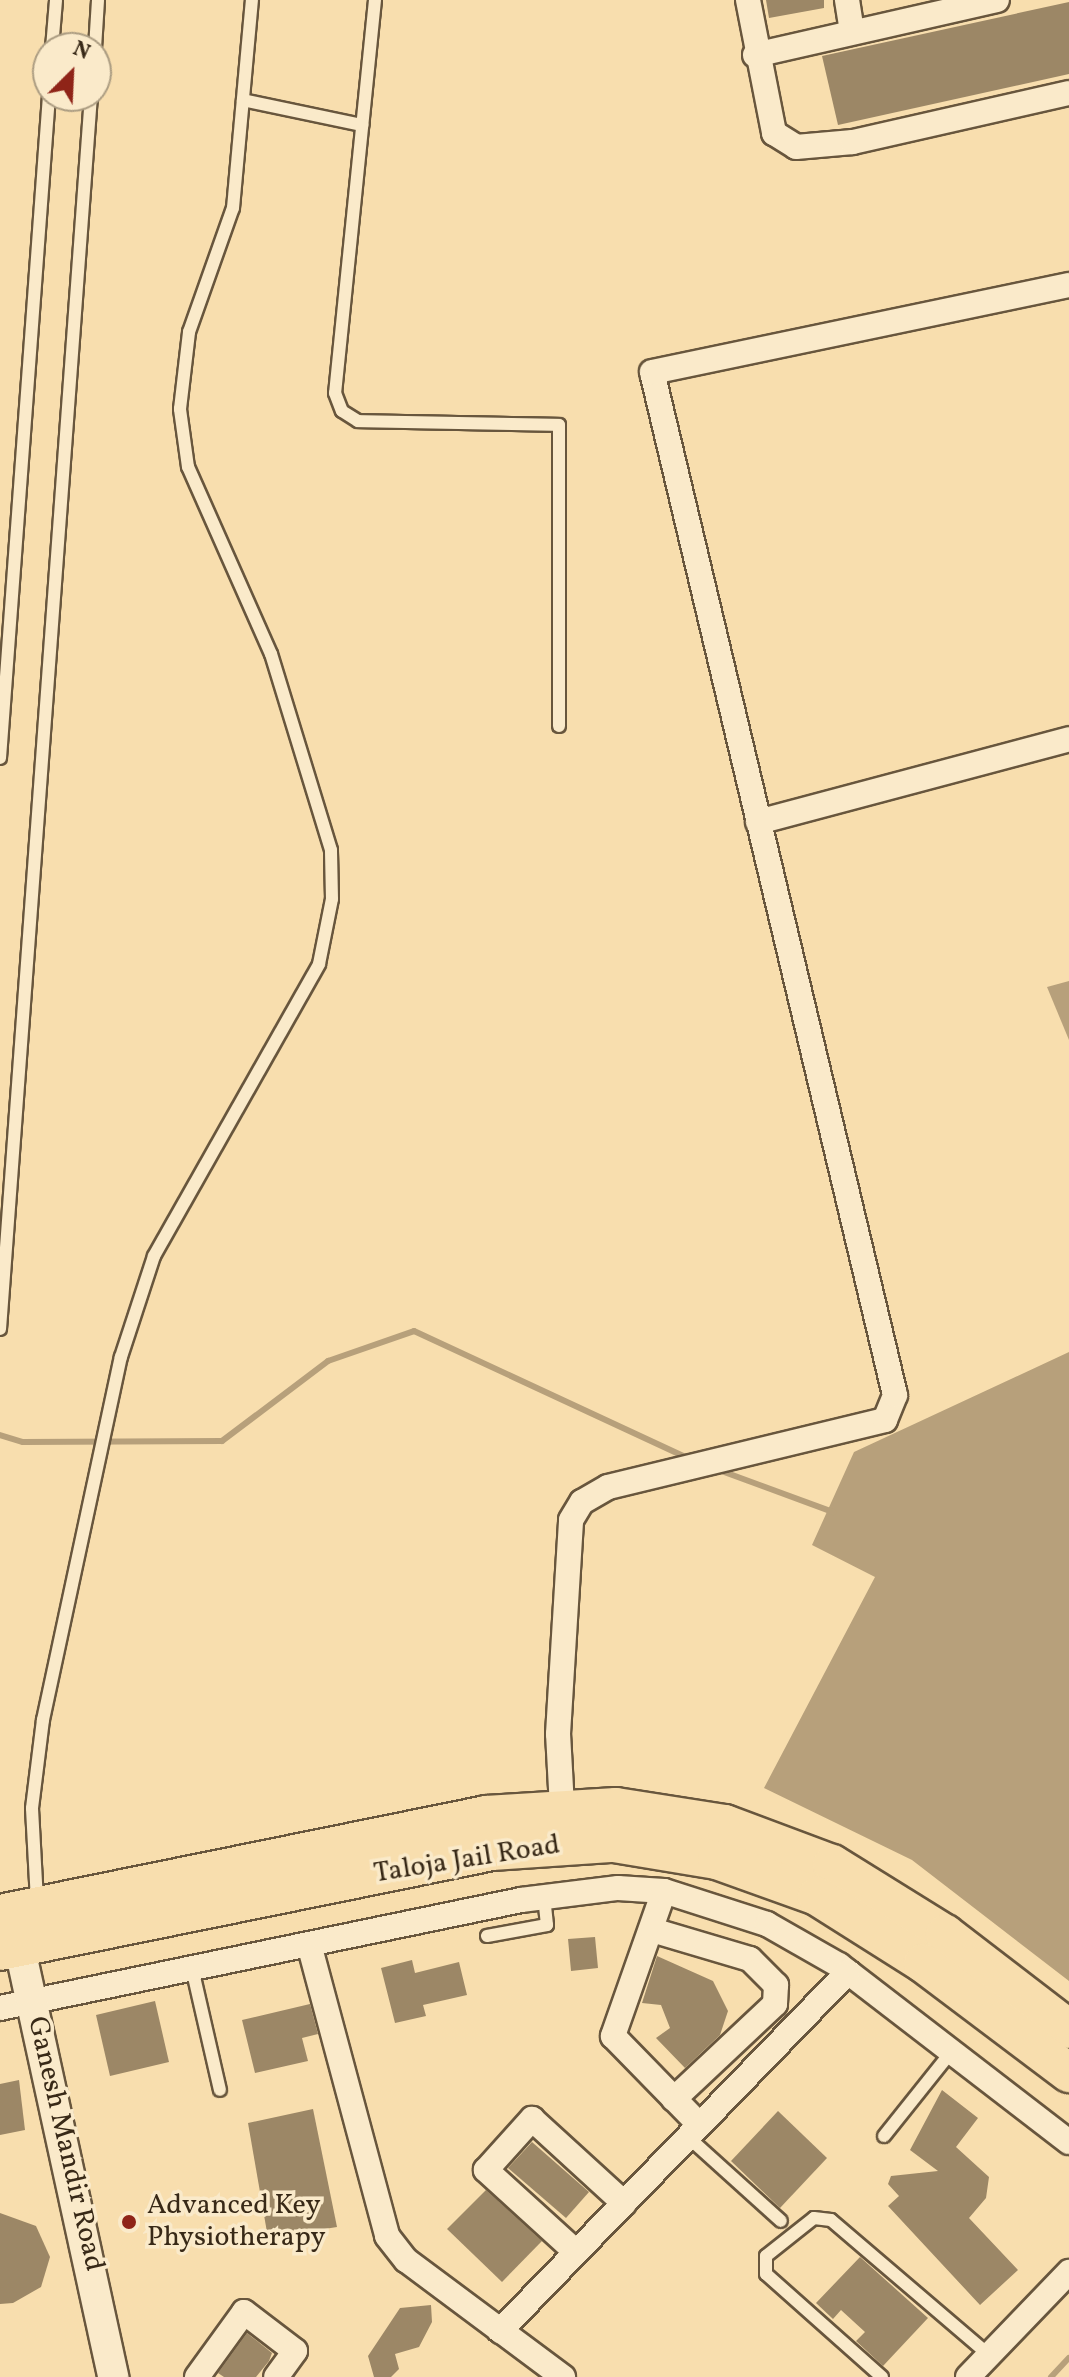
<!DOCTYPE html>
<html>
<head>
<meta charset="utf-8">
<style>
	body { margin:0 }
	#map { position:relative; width:1069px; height:2377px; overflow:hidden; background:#f8deae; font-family:Vollkorn,serif }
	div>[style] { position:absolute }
	.water>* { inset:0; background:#b7a07b }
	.stream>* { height:6px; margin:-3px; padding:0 3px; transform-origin:3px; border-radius:3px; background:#b7a07b }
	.building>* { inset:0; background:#9c8766 }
	.roads { filter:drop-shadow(2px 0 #68563d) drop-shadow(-2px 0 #68563d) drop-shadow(0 2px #68563d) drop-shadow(0 -2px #68563d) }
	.service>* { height:12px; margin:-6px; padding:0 6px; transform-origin:6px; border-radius:6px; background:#faeaca }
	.minor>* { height:24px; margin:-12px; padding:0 12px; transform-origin:12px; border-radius:12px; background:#faeaca }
	.tertiary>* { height:30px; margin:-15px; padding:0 15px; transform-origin:15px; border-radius:15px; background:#faeaca }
	.primary>* { height:38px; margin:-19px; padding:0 19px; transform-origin:19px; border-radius:19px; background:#f8deae }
	.dots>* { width:22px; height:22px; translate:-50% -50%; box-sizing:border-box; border:4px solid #faeaca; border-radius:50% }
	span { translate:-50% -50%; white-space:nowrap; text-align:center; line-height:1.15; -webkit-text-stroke:7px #faeaca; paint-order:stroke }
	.street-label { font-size:28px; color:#382917 }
	.poi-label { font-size:28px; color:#382917 }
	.left { translate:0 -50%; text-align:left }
	.north { position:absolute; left:32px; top:32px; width:80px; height:80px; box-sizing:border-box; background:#faeaca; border:2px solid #ac9d82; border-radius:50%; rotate:24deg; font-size:22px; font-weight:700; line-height:32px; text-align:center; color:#382917 }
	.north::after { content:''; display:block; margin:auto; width:28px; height:36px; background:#8f2418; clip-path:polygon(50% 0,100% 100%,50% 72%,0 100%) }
</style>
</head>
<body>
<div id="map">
	<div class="water">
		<div style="clip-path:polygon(1069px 981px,1069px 1040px,1047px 987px)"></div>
		<div style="clip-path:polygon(1069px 1352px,1069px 1981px,912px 1860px,764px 1788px,875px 1577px,812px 1545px,854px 1452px)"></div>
	</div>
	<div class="stream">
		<div style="left:0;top:1435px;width:24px;rotate:17deg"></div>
		<div style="left:23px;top:1442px;width:199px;rotate:-0.3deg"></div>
		<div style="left:222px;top:1441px;width:133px;rotate:-37deg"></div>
		<div style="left:328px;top:1361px;width:91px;rotate:-19.2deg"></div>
		<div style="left:414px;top:1331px;width:304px;rotate:24.9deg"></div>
		<div style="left:716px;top:1469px;width:125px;rotate:20.2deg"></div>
		<div style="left:1051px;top:2377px;width:26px;rotate:-47deg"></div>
	</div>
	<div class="building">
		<div style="clip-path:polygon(766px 0,824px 0,824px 8px,769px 18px)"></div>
		<div style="clip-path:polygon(1069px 2px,1069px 74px,838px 125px,822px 56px)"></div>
		<div style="clip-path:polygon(595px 1937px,598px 1968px,571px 1971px,568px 1939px)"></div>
		<div style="clip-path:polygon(657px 1956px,713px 1981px,728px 2011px,720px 2035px,685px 2068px,656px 2038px,670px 2028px,661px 2005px,642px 2003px)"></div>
		<div style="clip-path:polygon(412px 1960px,415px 1973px,459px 1962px,467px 1995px,423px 2005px,426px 2016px,395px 2023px,381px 1968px)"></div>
		<div style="clip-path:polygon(155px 2001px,169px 2062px,110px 2076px,96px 2015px)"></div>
		<div style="clip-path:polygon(310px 2004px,318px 2034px,302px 2038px,308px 2061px,255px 2073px,242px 2020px)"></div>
		<div style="clip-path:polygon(19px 2080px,25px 2130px,0 2135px,0 2084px)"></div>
		<div style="clip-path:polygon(942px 2090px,978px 2118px,956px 2147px,989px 2177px,986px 2198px,969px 2218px,1018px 2270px,980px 2305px,888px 2206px,899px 2196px,888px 2184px,891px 2176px,938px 2171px,910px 2150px)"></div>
		<div style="clip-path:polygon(313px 2109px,337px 2227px,268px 2238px,248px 2123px)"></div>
		<div style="clip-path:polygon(778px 2111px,827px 2158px,780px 2208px,731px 2161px)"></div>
		<div style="clip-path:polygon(532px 2142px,589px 2192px,566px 2218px,508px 2168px)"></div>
		<div style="clip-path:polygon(486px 2190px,542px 2241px,502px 2282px,447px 2229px)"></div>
		<div style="clip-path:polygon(0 2213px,36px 2226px,50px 2257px,41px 2287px,13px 2303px,0 2304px)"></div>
		<div style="clip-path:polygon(860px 2257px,928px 2318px,883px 2366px,856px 2341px,865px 2332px,841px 2310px,833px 2319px,816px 2303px)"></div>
		<div style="clip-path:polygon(431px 2305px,432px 2322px,419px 2347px,395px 2354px,399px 2369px,391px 2377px,374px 2377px,368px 2356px,400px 2308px)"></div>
		<div style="clip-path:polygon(247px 2333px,272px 2353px,269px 2361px,256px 2377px,224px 2377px,218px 2373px)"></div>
	</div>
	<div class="roads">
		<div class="service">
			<div style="left:375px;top:0;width:395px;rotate:95.8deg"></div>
			<div style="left:335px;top:393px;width:19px;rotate:69deg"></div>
			<div style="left:342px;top:411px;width:19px;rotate:32deg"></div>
			<div style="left:358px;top:421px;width:201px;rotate:1.1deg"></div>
			<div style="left:559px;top:425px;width:301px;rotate:90deg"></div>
			<div style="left:52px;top:48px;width:48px;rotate:-85.2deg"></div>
			<div style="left:95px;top:48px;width:48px;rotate:-86.4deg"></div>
			<div style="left:243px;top:100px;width:122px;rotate:11.9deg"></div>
			<div style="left:0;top:758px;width:664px;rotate:-85.77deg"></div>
			<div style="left:0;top:1329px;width:1236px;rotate:-85.78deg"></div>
			<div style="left:37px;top:1901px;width:93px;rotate:-93.1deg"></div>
			<div style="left:32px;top:1808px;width:89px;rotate:-82.9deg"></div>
			<div style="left:43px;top:1720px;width:371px;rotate:-77.9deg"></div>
			<div style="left:121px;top:1357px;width:106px;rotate:-71.9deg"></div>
			<div style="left:154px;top:1256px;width:335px;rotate:-60.5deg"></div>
			<div style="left:319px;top:964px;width:66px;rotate:-78.7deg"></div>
			<div style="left:332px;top:899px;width:49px;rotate:-91.2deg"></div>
			<div style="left:331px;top:850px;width:205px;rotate:-107deg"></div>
			<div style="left:271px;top:654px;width:205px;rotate:-113.9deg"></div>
			<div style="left:188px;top:467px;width:59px;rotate:-97.9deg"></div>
			<div style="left:180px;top:409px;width:78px;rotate:-83.3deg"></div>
			<div style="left:189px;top:332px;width:132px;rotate:-70.5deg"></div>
			<div style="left:233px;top:208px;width:209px;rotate:-84.8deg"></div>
			<div style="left:487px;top:1936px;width:61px;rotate:-10.4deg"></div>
			<div style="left:547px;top:1925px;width:28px;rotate:-96deg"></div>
			<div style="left:192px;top:1968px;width:125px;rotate:77.1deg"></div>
			<div style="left:884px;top:2136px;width:107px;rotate:-51.4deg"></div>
			<div style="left:688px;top:2137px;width:125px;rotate:42.1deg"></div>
			<div style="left:882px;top:2377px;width:155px;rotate:-138.4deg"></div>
			<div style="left:766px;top:2274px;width:18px;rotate:-90deg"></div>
			<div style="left:766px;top:2256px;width:61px;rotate:-38.4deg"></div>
			<div style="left:814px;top:2218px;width:17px;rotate:7deg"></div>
			<div style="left:831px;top:2220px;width:208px;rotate:40.5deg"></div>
		</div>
		<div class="minor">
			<div style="left:748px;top:0;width:136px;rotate:78.9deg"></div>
			<div style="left:774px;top:133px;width:26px;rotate:32deg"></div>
			<div style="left:796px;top:147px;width:57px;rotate:-5deg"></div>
			<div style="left:853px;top:142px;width:221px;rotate:-12.8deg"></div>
			<div style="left:847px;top:0;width:32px;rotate:81deg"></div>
			<div style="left:755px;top:55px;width:248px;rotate:-12.8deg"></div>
			<div style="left:758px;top:822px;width:322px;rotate:-14.9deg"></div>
			<div style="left:562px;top:1807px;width:73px;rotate:-93.1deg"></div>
			<div style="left:558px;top:1734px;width:214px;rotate:-86.5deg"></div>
			<div style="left:571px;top:1520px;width:21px;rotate:-59deg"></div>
			<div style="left:582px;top:1502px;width:30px;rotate:-30deg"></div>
			<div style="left:608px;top:1487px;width:285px;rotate:-13.6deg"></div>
			<div style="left:885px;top:1420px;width:27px;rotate:-68deg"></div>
			<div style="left:895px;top:1395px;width:1051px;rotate:-103.36deg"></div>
			<div style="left:652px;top:372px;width:426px;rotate:-11.8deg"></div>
			<div style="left:664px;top:1891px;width:154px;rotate:109.4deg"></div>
			<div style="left:613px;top:2036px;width:123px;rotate:45.7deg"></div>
			<div style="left:652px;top:1930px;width:102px;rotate:16.5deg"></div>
			<div style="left:750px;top:1959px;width:37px;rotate:45deg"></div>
			<div style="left:776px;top:1985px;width:19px;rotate:93deg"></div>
			<div style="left:775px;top:2004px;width:139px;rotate:136.8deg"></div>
			<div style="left:309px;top:1944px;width:302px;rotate:75deg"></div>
			<div style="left:387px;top:2236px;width:31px;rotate:52deg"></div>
			<div style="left:406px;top:2260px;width:196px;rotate:36.7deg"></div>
			<div style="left:0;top:2008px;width:532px;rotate:-11.71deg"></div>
			<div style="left:521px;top:1900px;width:98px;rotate:-7.1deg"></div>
			<div style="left:618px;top:1888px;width:46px;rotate:3.7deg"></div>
			<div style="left:664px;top:1891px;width:108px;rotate:17.8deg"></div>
			<div style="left:767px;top:1924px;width:83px;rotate:29.7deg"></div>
			<div style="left:839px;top:1965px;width:290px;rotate:37.6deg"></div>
			<div style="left:576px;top:2252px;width:122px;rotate:-137.7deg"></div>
			<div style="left:486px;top:2170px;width:69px;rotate:-48deg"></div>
			<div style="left:532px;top:2119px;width:125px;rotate:42.4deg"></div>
			<div style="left:500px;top:2331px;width:500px;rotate:-45.9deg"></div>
			<div style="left:197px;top:2377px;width:80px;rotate:-54.1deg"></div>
			<div style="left:244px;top:2312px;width:64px;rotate:37.4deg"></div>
			<div style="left:295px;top:2351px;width:32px;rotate:126deg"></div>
			<div style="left:968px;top:2377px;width:146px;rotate:-46.1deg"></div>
		</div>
		<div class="tertiary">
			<div style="left:15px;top:1926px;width:462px;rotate:77.7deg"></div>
		</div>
		<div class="primary">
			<div style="left:0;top:1914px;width:496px;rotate:-11.5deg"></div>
			<div style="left:486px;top:1815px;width:130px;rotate:-3.5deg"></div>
			<div style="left:616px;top:1807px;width:110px;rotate:8.9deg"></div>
			<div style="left:725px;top:1824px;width:114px;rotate:20.5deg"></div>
			<div style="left:832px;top:1864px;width:133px;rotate:31.8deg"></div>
			<div style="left:945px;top:1934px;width:156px;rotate:37.5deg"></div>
			<div style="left:0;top:1951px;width:502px;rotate:-11.49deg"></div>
			<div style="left:492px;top:1851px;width:122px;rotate:-3.8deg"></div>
			<div style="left:614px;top:1843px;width:104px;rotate:9.4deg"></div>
			<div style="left:717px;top:1860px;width:106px;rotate:19.8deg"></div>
			<div style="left:817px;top:1896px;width:125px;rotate:32.3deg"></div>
			<div style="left:923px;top:1963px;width:183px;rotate:37deg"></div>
		</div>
	</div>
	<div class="dots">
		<div style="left:129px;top:2222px;background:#8f2418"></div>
	</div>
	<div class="street-label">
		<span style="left:467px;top:1860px;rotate:-9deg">Taloja Jail Road</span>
		<span style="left:65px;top:2144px;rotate:77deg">Ganesh Mandir Road</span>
	</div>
	<div class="poi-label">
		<span class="left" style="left:147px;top:2222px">Advanced Key<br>Physiotherapy</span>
	</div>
	<div class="north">N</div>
</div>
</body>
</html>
